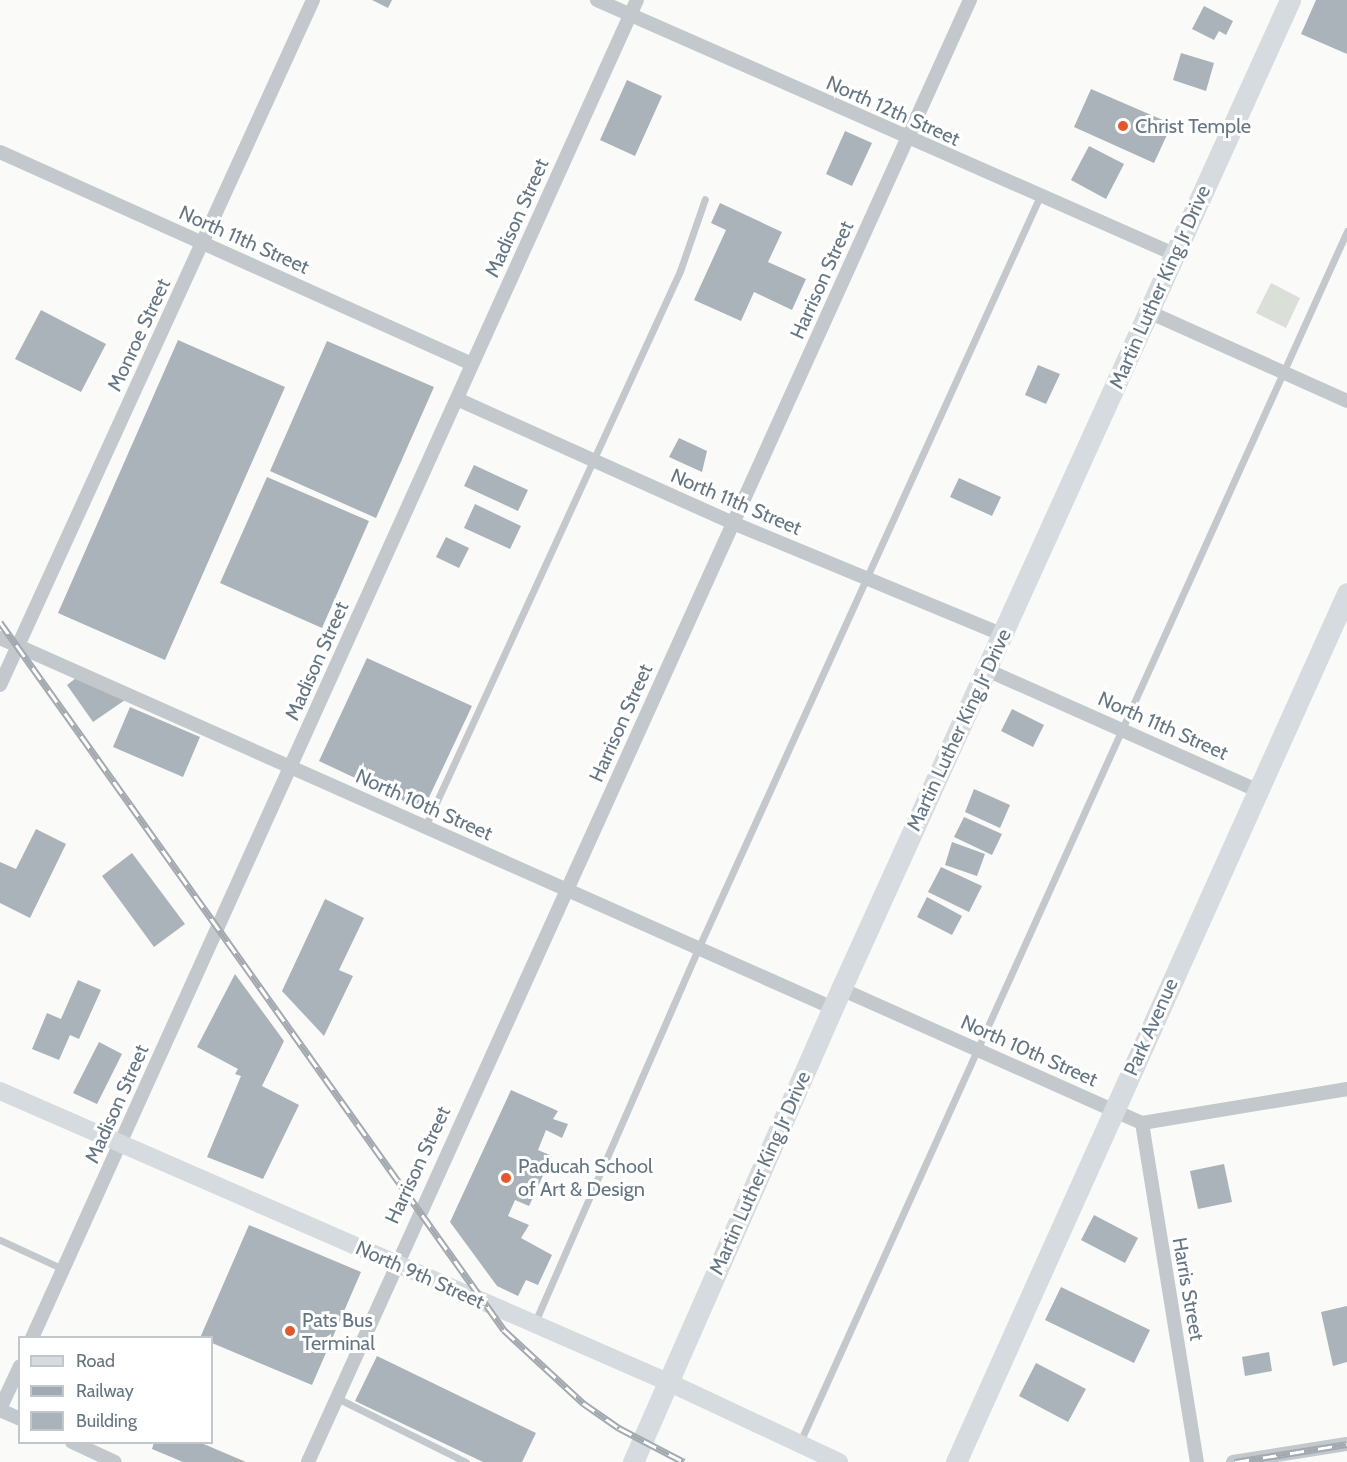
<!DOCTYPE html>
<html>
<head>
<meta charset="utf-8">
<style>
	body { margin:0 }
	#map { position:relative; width:1347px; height:1462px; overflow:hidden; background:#fafaf8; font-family:Cabin,sans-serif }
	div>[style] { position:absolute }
	.green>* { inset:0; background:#dadfd7 }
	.building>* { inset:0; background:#aab3b9 }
	.lane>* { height:7px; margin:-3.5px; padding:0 3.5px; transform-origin:3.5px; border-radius:3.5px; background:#c3c8cc }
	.street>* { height:14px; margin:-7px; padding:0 7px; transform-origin:7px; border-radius:7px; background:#c3c8cc }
	.secondary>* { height:18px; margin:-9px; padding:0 9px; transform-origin:9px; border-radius:9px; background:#d6dbdf }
	.primary>* { height:21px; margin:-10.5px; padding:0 10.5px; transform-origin:10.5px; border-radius:10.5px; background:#d6dbdf }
	.rail>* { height:7px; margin-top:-3.5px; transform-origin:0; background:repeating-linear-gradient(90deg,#fff 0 14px,#a2aab0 0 28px); box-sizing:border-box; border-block:2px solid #a2aab0 }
	.dots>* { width:16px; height:16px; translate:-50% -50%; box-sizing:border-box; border:3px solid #fff; border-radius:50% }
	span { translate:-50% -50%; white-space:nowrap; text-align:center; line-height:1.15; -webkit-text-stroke:6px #fff; paint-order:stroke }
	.street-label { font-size:20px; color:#657683 }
	.poi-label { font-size:20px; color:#657683 }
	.left { translate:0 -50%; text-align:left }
	.legend { position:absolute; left:18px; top:1336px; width:195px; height:108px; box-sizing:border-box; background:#fff; border:2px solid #c1c8cd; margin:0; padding:8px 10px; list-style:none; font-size:18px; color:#657683 }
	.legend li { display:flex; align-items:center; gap:12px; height:30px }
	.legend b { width:30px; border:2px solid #c1c8cd }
</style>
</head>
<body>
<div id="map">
	<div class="green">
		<div style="clip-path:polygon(1271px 283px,1300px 298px,1286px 328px,1256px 313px)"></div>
	</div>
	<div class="building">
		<div style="clip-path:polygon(372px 0,392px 0,388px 8px)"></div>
		<div style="clip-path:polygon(1316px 0,1347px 0,1347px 54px,1301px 34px)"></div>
		<div style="clip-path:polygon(1204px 6px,1233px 21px,1226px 35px,1219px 31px,1214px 40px,1192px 29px)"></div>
		<div style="clip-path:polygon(1181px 53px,1214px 63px,1206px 91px,1173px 80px)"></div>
		<div style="clip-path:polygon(627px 80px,662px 96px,635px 156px,600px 140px)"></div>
		<div style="clip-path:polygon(1091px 89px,1172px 124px,1154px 163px,1074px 127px)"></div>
		<div style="clip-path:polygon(845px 131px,872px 143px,852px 186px,826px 174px)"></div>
		<div style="clip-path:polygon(1089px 146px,1124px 164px,1106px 199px,1071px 180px)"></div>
		<div style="clip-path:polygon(720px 203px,782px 232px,768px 262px,806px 279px,792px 310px,754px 292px,741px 321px,694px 300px,726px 230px,711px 223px)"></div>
		<div style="clip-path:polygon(41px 310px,106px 344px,81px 392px,15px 359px)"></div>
		<div style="clip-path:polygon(178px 340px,285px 387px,165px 660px,58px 613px)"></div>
		<div style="clip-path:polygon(327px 341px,434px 387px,376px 518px,270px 471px)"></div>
		<div style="clip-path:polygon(1038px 365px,1060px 374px,1046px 404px,1025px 395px)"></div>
		<div style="clip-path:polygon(679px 438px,707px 451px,702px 472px,669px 457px)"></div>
		<div style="clip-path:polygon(474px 465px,528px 490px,518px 511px,464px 486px)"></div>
		<div style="clip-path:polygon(267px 477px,369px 521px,322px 628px,220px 583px)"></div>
		<div style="clip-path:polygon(959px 478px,1001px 497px,992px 516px,950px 497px)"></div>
		<div style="clip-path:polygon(475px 504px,521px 526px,510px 549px,464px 528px)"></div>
		<div style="clip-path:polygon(446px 537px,469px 548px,459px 568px,436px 557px)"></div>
		<div style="clip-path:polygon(367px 658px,472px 706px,423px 810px,319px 761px)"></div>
		<div style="clip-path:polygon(76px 678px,125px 700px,93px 722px,67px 685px)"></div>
		<div style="clip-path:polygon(130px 707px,200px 737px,183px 777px,113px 747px)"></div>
		<div style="clip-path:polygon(1012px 709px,1044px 725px,1033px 747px,1001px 731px)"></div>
		<div style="clip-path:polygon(974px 789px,1010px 805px,1000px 828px,965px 812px)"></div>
		<div style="clip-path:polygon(964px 817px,1002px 834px,992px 855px,954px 837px)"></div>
		<div style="clip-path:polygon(36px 829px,66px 844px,30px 918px,0 903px,0 862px,16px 869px)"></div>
		<div style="clip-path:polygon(952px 842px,985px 854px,977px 876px,945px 865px)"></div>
		<div style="clip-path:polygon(132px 853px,185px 924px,154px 947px,102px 876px)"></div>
		<div style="clip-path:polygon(941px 867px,982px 886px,969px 912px,928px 892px)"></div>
		<div style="clip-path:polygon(927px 897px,962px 916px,952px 935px,917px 917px)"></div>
		<div style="clip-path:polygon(325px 899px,364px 918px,339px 970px,353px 976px,324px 1036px,282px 991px)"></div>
		<div style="clip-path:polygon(235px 974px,284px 1041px,262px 1086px,299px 1105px,263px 1179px,207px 1157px,241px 1076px,235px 1074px,238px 1069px,197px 1047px)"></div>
		<div style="clip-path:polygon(78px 980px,101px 990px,79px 1039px,70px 1035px,59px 1060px,32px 1049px,47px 1013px,61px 1019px)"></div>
		<div style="clip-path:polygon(99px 1042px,122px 1054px,97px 1104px,73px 1093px)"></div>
		<div style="clip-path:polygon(511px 1090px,558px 1111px,553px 1119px,568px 1124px,562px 1138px,546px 1130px,538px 1150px,552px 1156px,529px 1206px,515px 1200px,508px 1216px,529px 1225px,521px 1238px,552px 1255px,538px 1285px,526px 1280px,518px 1296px,497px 1286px,450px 1222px)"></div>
		<div style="clip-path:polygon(1224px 1164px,1232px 1202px,1198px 1209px,1190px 1171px)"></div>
		<div style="clip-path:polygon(1094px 1215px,1138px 1238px,1125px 1263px,1081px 1240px)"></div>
		<div style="clip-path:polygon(249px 1225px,361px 1272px,312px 1385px,212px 1343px,212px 1338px,200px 1338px)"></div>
		<div style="clip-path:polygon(1061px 1287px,1150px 1330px,1134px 1363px,1045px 1320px)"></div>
		<div style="clip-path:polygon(1347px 1306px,1347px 1362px,1333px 1366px,1321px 1312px)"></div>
		<div style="clip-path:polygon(1269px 1352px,1272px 1371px,1245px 1376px,1242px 1357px)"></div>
		<div style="clip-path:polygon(377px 1356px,536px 1433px,522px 1462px,483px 1462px,355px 1401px)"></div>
		<div style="clip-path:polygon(1036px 1363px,1086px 1389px,1068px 1422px,1019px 1396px)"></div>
		<div style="clip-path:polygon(154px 1442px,199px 1442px,246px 1462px,183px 1462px,152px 1449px)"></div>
	</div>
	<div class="lane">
		<div style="left:425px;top:827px;width:612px;rotate:-65.36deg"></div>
		<div style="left:680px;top:271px;width:76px;rotate:-70.9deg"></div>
		<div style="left:0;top:1240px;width:69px;rotate:24.7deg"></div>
		<div style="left:535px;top:1322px;width:407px;rotate:-66.4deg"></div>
		<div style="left:698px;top:949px;width:827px;rotate:-65.57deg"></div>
		<div style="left:337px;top:1398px;width:144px;rotate:26.4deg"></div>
		<div style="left:800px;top:1442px;width:1329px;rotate:-65.69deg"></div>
	</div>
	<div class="street">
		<div style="left:597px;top:0;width:630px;rotate:23.76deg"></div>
		<div style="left:0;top:152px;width:517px;rotate:24.19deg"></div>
		<div style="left:1149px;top:312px;width:217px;rotate:24.2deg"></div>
		<div style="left:457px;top:399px;width:303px;rotate:24.2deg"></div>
		<div style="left:733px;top:523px;width:292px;rotate:22.5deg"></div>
		<div style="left:0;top:638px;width:911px;rotate:23.95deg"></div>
		<div style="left:987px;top:670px;width:295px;rotate:24deg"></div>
		<div style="left:0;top:685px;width:753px;rotate:-65.44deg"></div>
		<div style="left:841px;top:989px;width:329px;rotate:24deg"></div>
		<div style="left:1142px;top:1123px;width:208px;rotate:-9.4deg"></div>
		<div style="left:1142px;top:1123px;width:343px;rotate:80.8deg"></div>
		<div style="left:32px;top:1338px;width:1468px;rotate:-65.67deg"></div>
		<div style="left:0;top:1409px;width:47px;rotate:-65.1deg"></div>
		<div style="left:0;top:1410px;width:22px;rotate:24deg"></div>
		<div style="left:72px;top:1442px;width:47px;rotate:24.9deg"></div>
		<div style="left:308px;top:1462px;width:1605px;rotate:-65.64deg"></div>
		<div style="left:1233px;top:1462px;width:115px;rotate:-9deg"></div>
	</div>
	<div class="secondary">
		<div style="left:0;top:1091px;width:729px;rotate:23.54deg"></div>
		<div style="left:668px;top:1382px;width:189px;rotate:25.1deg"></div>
	</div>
	<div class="primary">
		<div style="left:633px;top:1462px;width:517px;rotate:-66.26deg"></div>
		<div style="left:841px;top:989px;width:1086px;rotate:-65.58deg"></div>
		<div style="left:956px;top:1462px;width:953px;rotate:-65.77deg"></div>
	</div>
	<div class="rail">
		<div style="left:0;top:622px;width:869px;rotate:54.55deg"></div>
		<div style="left:504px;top:1330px;width:108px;rotate:42.7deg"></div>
		<div style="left:583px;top:1403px;width:44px;rotate:34.8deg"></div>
		<div style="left:619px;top:1428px;width:73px;rotate:27.6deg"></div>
		<div style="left:1235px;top:1462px;width:113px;rotate:-9.1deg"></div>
	</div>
	<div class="dots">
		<div style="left:1123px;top:126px;background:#e4572e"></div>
		<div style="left:506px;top:1178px;background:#e4572e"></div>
		<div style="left:290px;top:1331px;background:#e4572e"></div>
	</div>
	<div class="street-label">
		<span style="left:893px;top:111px;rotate:24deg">North 12th Street</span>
		<span style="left:517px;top:218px;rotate:-66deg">Madison Street</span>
		<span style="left:244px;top:240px;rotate:24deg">North 11th Street</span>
		<span style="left:822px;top:280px;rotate:-66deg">Harrison Street</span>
		<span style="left:1160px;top:287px;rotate:-66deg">Martin Luther King Jr Drive</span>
		<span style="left:139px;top:335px;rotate:-65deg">Monroe Street</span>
		<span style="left:736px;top:502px;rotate:23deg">North 11th Street</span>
		<span style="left:317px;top:661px;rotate:-66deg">Madison Street</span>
		<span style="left:621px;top:723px;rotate:-66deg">Harrison Street</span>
		<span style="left:1163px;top:726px;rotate:24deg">North 11th Street</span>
		<span style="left:959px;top:730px;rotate:-65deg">Martin Luther King Jr Drive</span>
		<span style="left:424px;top:805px;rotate:24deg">North 10th Street</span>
		<span style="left:1151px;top:1027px;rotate:-66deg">Park Avenue</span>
		<span style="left:1029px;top:1051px;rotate:24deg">North 10th Street</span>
		<span style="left:117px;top:1104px;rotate:-66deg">Madison Street</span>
		<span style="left:418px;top:1165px;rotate:-65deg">Harrison Street</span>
		<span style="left:760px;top:1173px;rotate:-66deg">Martin Luther King Jr Drive</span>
		<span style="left:420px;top:1275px;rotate:24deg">North 9th Street</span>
		<span style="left:1188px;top:1289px;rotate:80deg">Harris Street</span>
	</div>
	<div class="poi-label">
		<span class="left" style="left:1135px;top:126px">Christ Temple</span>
		<span class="left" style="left:518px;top:1178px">Paducah School<br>of Art &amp; Design</span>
		<span class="left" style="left:302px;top:1332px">Pats Bus<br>Terminal</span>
	</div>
	<ul class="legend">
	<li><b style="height:8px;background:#d6dbdf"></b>Road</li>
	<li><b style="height:8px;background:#a2aab0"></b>Railway</li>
	<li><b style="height:16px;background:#aab3b9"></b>Building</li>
	</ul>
</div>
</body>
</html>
